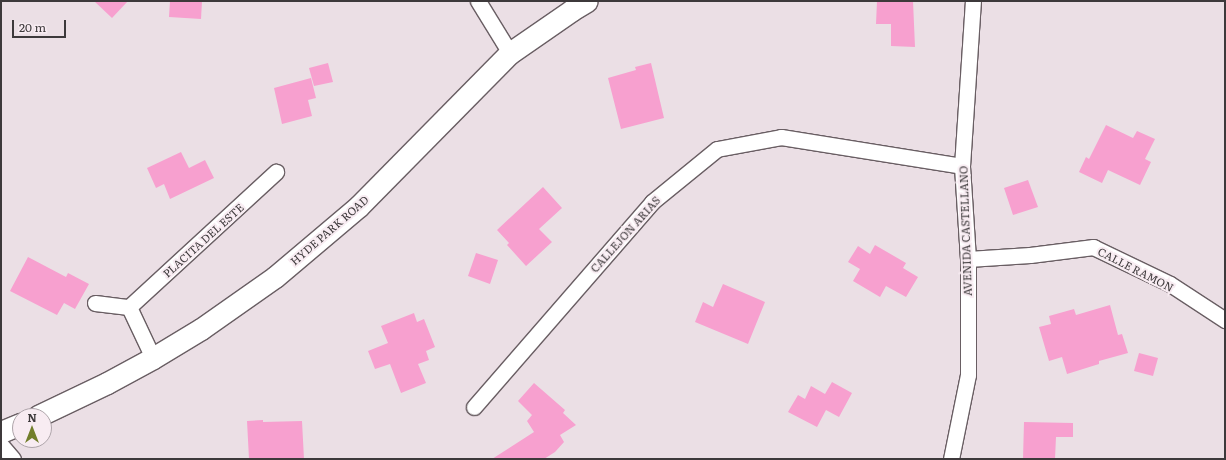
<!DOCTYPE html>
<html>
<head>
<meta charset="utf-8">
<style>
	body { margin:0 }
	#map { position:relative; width:1226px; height:460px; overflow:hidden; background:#ebdfe5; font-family:Literata,serif }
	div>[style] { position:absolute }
	.building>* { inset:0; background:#f7a0cf }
	.roads { filter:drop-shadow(1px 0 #695e63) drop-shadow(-1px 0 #695e63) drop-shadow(0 1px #695e63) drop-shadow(0 -1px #695e63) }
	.minor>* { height:15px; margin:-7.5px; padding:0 7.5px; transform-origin:7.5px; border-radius:7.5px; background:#fff }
	.secondary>* { height:21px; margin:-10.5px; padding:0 10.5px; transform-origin:10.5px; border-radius:10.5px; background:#fff }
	span { translate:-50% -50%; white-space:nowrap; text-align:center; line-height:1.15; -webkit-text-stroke:4px #f8ecf2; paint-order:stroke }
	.street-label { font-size:11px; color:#3d393b }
	.frame { position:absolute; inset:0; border:2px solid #3d393b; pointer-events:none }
	.north { position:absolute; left:12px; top:408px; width:40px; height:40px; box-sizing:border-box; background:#f8ecf2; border:1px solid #ada4a9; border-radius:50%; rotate:0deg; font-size:11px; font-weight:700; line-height:16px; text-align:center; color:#3d393b }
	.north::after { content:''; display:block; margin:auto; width:14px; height:18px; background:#727e2b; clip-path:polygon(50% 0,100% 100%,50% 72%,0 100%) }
	.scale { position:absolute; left:12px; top:20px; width:54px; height:18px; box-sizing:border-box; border:2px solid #3d393b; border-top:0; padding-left:5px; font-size:12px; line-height:14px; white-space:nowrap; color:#3d393b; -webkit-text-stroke:3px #f8ecf2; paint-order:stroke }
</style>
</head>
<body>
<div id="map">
	<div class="building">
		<div style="clip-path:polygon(94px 1px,128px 1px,112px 18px)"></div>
		<div style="clip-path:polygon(170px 1px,202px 1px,201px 19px,169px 17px)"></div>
		<div style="clip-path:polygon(877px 1px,913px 1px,915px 47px,891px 46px,891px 24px,876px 24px)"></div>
		<div style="clip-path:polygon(328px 63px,333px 82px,314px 86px,309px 68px)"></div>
		<div style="clip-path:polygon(651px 63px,664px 118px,621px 129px,608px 78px,636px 70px,635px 67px)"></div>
		<div style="clip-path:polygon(311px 78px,316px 98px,308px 100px,312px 116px,282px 124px,274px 88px)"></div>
		<div style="clip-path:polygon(1106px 125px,1133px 138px,1137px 131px,1155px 139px,1145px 159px,1151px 162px,1140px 185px,1108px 170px,1102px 183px,1079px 172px,1086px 157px,1089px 159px)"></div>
		<div style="clip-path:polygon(181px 152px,189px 168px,205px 160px,214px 178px,170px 199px,164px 184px,156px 188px,147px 168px)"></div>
		<div style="clip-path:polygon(1028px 180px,1038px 207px,1013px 215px,1004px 188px)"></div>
		<div style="clip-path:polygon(543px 187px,562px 208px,539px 229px,552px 242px,526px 266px,507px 245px,509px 243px,497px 230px)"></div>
		<div style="clip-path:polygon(875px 245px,906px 263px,903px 268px,918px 277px,906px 297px,886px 286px,880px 297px,853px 281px,860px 269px,848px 262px,858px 246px,870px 254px)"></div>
		<div style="clip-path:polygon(476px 253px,498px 260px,490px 284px,468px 276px)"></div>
		<div style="clip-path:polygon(28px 257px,66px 277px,68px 273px,89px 284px,75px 309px,64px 303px,57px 315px,10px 291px)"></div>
		<div style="clip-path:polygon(723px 284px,765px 302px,748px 344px,695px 322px,703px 302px,713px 307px)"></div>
		<div style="clip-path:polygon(1110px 305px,1118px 335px,1122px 334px,1128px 353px,1099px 361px,1099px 364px,1067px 374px,1062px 357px,1049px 361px,1039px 327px,1051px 324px,1049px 316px,1074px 309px,1076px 315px)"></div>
		<div style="clip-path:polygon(414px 313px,417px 322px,424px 319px,435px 347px,426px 351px,429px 360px,418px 364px,426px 383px,401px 393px,390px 364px,375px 369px,368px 351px,388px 343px,381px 326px)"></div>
		<div style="clip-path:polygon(1139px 353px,1158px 358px,1153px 376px,1134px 371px)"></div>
		<div style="clip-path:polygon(832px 382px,852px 393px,839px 417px,826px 410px,817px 427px,788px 412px,798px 395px,805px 399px,811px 386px,825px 394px)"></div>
		<div style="clip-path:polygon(534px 383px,565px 410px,563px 413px,576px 425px,560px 435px,564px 442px,555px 452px,544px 459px,492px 459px,534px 432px,527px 421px,532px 415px,518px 401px)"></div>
		<div style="clip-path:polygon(263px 420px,263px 422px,302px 421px,304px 459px,249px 459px,247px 421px)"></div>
		<div style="clip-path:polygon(1024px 422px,1073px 423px,1073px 437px,1056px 437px,1055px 459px,1023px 459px)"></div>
	</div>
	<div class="roads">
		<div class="minor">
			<div style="left:478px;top:1px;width:61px;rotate:58.4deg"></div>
			<div style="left:968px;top:259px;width:62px;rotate:-3.7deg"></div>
			<div style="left:1030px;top:255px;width:64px;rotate:-7.2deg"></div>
			<div style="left:1093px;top:247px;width:85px;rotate:25.7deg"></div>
			<div style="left:1170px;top:284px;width:66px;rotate:33.2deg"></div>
			<div style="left:95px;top:303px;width:34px;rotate:7deg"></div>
			<div style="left:129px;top:307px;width:200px;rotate:-42.6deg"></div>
			<div style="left:129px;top:307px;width:56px;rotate:64.8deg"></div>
			<div style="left:474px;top:407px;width:271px;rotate:-49deg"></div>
			<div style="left:652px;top:202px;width:84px;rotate:-39.2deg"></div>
			<div style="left:717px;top:149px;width:65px;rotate:-10.6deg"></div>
			<div style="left:781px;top:137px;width:183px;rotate:9.1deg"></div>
			<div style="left:1px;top:445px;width:18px;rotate:49deg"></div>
			<div style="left:951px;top:459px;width:86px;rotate:-78.6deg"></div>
			<div style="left:968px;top:375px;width:116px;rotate:-90deg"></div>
			<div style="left:968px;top:259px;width:93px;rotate:-93.7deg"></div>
			<div style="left:962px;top:166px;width:165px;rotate:-86.2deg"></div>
		</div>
		<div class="secondary">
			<div style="left:38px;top:416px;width:76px;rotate:-25.6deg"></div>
			<div style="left:107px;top:383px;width:52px;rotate:-28.5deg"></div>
			<div style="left:153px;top:358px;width:56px;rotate:-31.1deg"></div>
			<div style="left:201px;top:329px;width:90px;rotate:-35.1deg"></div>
			<div style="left:275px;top:277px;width:110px;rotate:-40.2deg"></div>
			<div style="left:359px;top:206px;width:215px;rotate:-45.4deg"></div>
			<div style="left:510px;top:53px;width:75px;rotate:-34.7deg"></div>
			<div style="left:572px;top:10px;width:17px;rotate:-31deg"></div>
			<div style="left:1px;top:432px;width:21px;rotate:-23deg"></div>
		</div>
	</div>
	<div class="street-label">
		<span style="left:329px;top:230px;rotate:-41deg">HYDE PARK ROAD</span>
		<span style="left:965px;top:231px;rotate:-92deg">AVENIDA CASTELLANO</span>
		<span style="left:625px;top:234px;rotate:-48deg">CALLEJON ARIAS</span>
		<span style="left:203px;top:240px;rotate:-42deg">PLACITA DEL ESTE</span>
		<span style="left:1136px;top:269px;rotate:27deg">CALLE RAMON</span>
	</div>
	<div class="frame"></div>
	<div class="north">N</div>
	<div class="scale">20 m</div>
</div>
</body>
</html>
